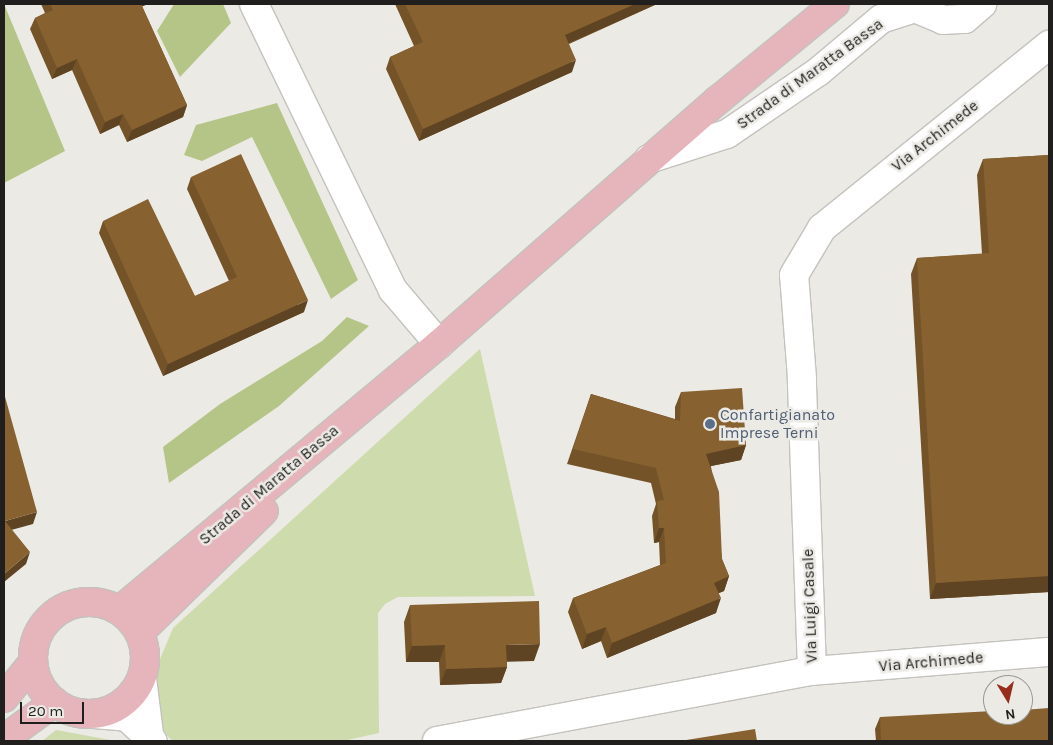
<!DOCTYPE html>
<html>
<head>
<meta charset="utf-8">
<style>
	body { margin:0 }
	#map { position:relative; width:1053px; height:745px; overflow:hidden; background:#eceae5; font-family:Karla,sans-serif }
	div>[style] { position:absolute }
	.green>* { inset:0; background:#cedbac }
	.forest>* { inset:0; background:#b5c588 }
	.roads { filter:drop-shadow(1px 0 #c4c2bd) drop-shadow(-1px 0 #c4c2bd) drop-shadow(0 1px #c4c2bd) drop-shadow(0 -1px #c4c2bd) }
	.minor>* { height:28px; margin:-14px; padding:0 14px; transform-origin:14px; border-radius:14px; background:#fff }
	.major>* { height:28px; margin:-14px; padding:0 14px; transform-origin:14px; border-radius:14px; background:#e6b4bb }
	.major>.ring { margin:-14px; padding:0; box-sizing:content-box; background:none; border:28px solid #e6b4bb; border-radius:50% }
	.wall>* { inset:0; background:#745329 }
	.shaded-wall>* { inset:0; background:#5e4422 }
	.building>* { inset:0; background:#876130 }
	.dots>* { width:14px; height:14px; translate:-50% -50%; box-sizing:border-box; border:2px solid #eceae5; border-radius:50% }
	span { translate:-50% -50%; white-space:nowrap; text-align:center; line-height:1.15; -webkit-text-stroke:5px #eceae5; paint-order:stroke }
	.street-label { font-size:16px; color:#201f1d }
	.service-label { font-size:16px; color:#4e5e75 }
	.left { translate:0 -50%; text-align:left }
	.frame { position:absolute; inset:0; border:5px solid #201f1d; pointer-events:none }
	.north { position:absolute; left:983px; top:675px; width:50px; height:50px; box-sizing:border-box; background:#eceae5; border:1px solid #9a9995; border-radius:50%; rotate:171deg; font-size:14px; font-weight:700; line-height:20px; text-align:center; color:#201f1d }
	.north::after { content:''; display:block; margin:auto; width:18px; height:22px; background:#972d1d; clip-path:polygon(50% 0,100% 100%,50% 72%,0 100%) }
	.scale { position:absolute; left:20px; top:702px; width:64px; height:22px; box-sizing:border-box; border:2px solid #201f1d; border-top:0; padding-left:6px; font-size:15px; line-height:18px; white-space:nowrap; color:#201f1d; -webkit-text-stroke:4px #eceae5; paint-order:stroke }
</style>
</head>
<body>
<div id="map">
	<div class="green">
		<div style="clip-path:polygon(480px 349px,535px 596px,398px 597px,385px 604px,378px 613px,379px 733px,343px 741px,173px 741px,162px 731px,154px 700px,158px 664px,173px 628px)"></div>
		<div style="clip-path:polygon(56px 730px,116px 741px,42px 741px)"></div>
	</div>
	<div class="forest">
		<div style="clip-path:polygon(4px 4px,65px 151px,4px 183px)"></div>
		<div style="clip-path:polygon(174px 4px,223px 4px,231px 23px,180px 77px,157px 31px)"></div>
		<div style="clip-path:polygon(277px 103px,358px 280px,331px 299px,252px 137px,202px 161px,184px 155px,196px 125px)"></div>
		<div style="clip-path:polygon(347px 317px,369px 326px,279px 406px,169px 483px,163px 447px,220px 404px,322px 341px)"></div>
	</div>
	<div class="roads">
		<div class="minor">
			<div style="left:254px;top:4px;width:318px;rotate:64.1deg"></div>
			<div style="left:393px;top:290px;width:71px;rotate:49.6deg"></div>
			<div style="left:649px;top:159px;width:82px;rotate:-17.8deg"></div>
			<div style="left:727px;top:134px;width:110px;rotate:-34.3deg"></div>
			<div style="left:818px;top:72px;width:82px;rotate:-40.1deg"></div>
			<div style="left:881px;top:19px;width:36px;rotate:-18deg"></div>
			<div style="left:915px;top:8px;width:30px;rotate:23deg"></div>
			<div style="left:943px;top:20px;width:22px;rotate:-3deg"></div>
			<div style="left:965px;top:19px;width:23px;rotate:-41deg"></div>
			<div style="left:812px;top:671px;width:238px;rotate:-4.6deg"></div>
			<div style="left:142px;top:678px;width:56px;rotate:82.9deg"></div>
			<div style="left:94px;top:714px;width:33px;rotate:5deg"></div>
			<div style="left:127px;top:717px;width:35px;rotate:43deg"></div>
			<div style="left:437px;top:741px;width:381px;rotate:-10.6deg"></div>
			<div style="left:812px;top:671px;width:293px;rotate:-92deg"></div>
			<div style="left:802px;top:378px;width:103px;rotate:-94.4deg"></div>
			<div style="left:794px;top:275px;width:55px;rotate:-59.2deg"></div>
			<div style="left:822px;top:228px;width:292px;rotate:-38.9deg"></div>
		</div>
		<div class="major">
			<div class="ring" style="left:33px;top:602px;width:84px;height:84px"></div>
			<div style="left:120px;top:610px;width:415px;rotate:-39.8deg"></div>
			<div style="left:439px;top:344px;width:371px;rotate:-41.2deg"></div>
			<div style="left:718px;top:100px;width:151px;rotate:-39.4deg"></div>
			<div style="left:140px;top:632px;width:173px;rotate:-44.3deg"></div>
			<div style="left:4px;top:698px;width:46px;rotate:-51.1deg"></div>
			<div style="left:4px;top:739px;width:63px;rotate:-36deg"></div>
		</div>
	</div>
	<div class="wall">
		<div style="clip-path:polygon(41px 4px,148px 4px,142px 6px,187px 105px,183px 117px,127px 142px,119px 125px,100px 134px,72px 70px,52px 79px,30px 29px,35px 18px,45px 13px)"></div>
		<div style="clip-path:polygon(395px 4px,657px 4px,569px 44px,572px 72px,419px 141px,386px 69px,390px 57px,414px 46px)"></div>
		<div style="clip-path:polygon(1049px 155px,1049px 592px,930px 599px,911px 274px,917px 258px,982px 254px,977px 175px,983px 159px)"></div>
		<div style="clip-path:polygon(191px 177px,304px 312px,163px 376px,99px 233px,103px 221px,195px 296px,229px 281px,187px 189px)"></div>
		<div style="clip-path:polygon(681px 392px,746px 445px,741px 460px,711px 466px,722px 559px,729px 576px,724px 591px,719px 593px,716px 613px,607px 658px,601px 641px,582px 649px,568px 612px,573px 598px,660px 565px,659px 542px,654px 543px,652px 516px,656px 504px,651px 483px,567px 464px,591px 394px,675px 419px,675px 407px)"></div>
		<div style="clip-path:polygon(410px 605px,534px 661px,507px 661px,507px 667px,501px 683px,440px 685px,439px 662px,406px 662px,404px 622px)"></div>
		<div style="clip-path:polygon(880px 717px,1049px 741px,876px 741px,875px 729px)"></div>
	</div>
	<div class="shaded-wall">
		<div style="clip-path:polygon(136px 4px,148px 4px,134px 10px)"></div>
		<div style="clip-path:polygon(635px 4px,657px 4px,560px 47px,565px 35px)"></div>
		<div style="clip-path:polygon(77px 59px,72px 70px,52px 79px,57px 68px)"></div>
		<div style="clip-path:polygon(576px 60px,572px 72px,419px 141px,423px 129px)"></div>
		<div style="clip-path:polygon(187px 105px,183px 117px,127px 142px,132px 130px)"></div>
		<div style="clip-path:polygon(123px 114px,119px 125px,100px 134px,105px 122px)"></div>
		<div style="clip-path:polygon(308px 300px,304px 312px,163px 376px,168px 364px)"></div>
		<div style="clip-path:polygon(746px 445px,741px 460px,701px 468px,706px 454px)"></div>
		<div style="clip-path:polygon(37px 512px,33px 524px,4px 532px,5px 521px)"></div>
		<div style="clip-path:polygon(659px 528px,664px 528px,659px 542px,654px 543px)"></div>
		<div style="clip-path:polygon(30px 552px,26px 564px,4px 582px,4px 574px)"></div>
		<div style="clip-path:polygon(729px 576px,724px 591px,709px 597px,714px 583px)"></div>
		<div style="clip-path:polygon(1049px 576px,1049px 592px,930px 599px,936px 583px)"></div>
		<div style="clip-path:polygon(721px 598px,716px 613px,607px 658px,612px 643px)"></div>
		<div style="clip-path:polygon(606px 627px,601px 641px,582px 649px,587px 634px)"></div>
		<div style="clip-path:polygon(540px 644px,534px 661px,500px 662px,506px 645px)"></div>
		<div style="clip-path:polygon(445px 645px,439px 662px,406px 662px,412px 646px)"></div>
		<div style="clip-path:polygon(507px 667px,501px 683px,440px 685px,446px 669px)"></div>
	</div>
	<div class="building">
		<div style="clip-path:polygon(50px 4px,141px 4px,187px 105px,132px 130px,123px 114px,105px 122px,77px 59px,57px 68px,35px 18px,53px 10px)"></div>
		<div style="clip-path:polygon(405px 4px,635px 4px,565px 35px,576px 60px,423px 129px,390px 57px,423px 42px)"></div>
		<div style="clip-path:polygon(241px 154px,308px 300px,168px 364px,103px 221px,148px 199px,195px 296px,237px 277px,191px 177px)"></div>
		<div style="clip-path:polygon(1049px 155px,1049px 576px,936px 583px,917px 258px,989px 253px,983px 159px)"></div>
		<div style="clip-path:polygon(742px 388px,746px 445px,706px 454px,719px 492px,722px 559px,729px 576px,714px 583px,721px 598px,612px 643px,606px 627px,587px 634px,573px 598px,666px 563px,664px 528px,659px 528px,657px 501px,664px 500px,656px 468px,573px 449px,591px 394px,680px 421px,681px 392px)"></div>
		<div style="clip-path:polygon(4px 393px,37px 512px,5px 521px,30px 552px,4px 574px)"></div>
		<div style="clip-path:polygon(539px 601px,540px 644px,506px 645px,507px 667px,446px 669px,445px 645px,412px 646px,410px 605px)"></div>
		<div style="clip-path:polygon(1049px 708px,1049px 741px,881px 741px,880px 717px,993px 711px,993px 715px,1023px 715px,1023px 710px)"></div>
		<div style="clip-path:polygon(755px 729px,757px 741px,680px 741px)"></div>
	</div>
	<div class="dots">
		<div style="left:710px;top:424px;background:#5c6f8a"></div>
	</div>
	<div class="street-label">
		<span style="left:810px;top:74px;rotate:-36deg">Strada di Maratta Bassa</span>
		<span style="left:935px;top:136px;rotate:-38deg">Via Archimede</span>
		<span style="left:269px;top:485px;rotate:-40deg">Strada di Maratta Bassa</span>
		<span style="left:810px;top:606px;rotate:-92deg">Via Luigi Casale</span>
		<span style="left:931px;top:662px;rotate:-5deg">Via Archimede</span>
	</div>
	<div class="service-label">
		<span class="left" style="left:720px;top:424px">Confartigianato<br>Imprese Terni</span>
	</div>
	<div class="frame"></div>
	<div class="north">N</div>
	<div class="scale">20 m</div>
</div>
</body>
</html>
